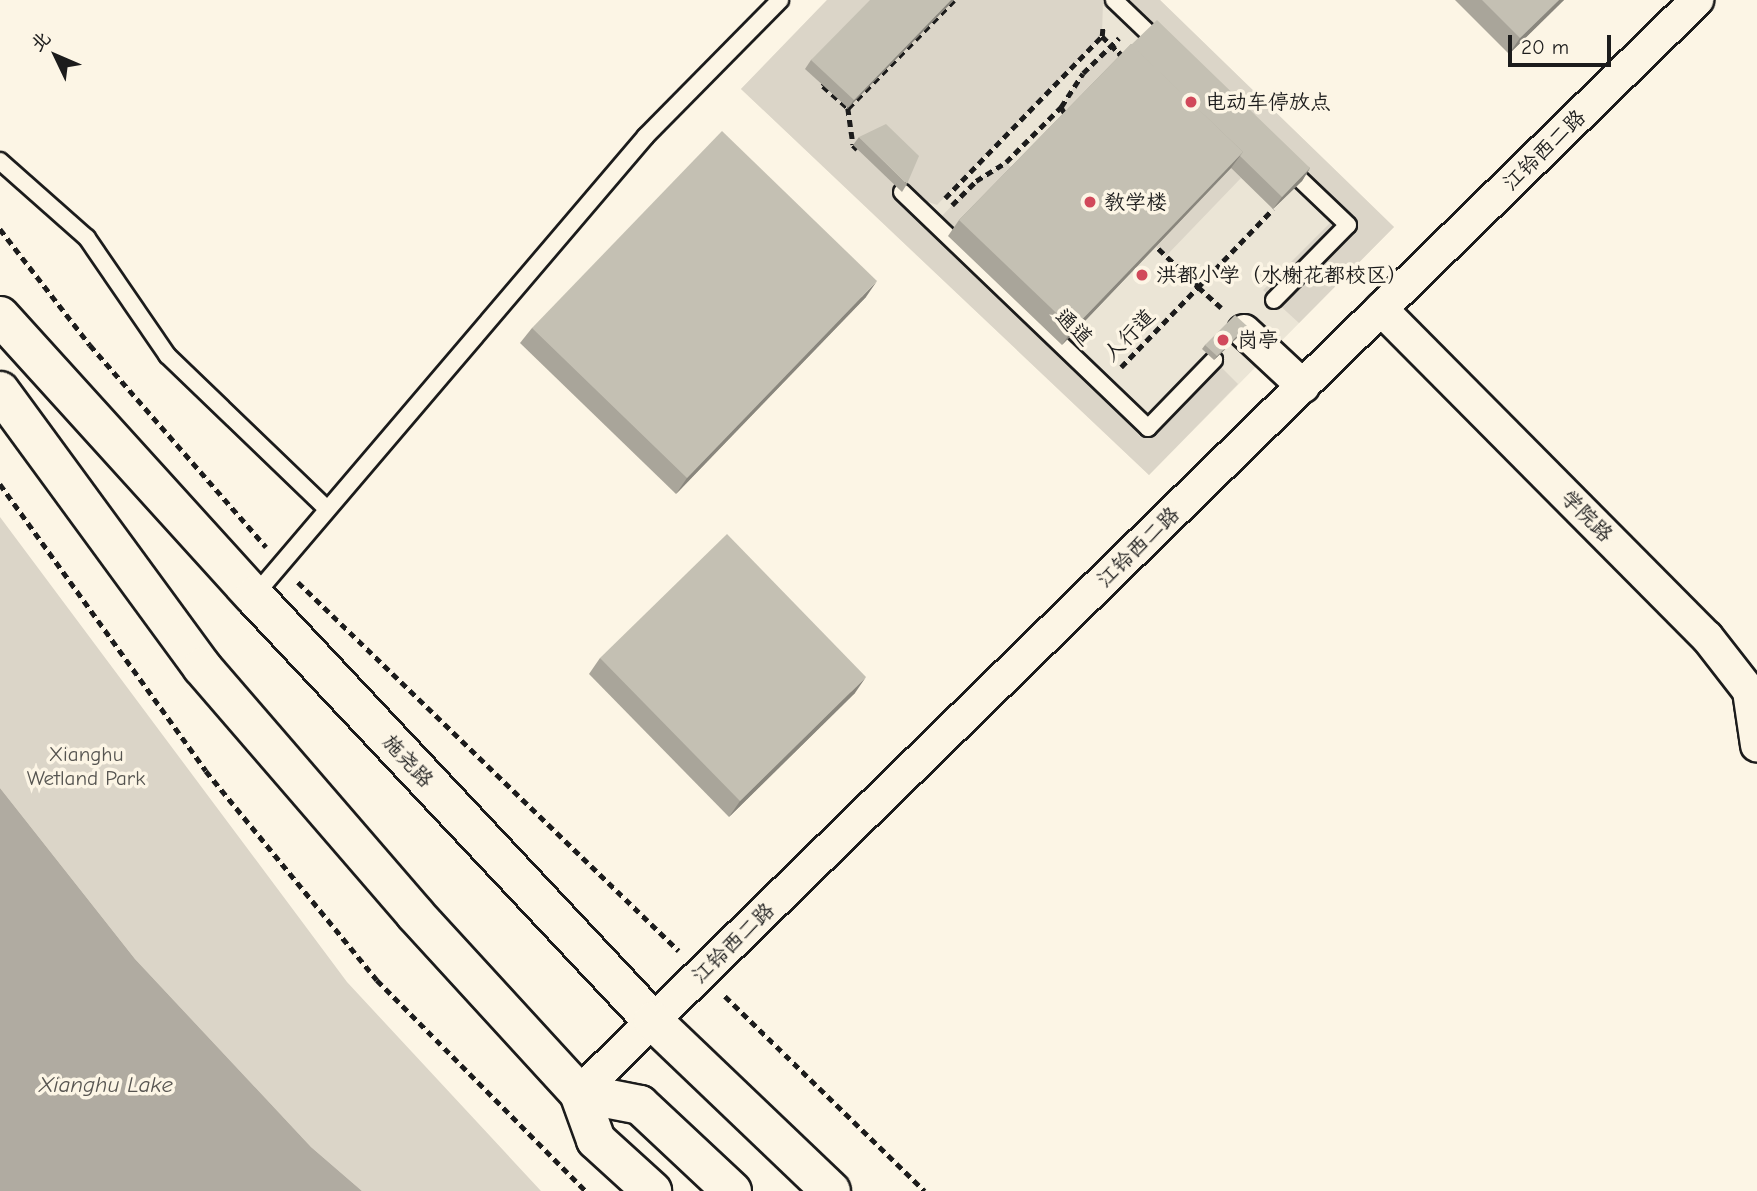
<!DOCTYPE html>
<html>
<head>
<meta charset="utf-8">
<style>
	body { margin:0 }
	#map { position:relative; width:1757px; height:1191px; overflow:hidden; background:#fcf5e5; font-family:"Comic Neue","LXGW WenKai TC",sans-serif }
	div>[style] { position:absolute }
	.built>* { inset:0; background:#ebe5d6 }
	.green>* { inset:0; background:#dbd5c8 }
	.water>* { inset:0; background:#b0aba1 }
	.path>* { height:4.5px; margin-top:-2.25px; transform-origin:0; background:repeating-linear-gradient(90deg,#1c1c1c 0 7px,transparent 0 12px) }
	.roads { filter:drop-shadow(2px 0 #1c1c1c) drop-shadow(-2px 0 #1c1c1c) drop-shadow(0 2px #1c1c1c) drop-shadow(0 -2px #1c1c1c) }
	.service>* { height:16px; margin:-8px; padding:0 8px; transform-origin:8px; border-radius:8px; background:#fcf5e5 }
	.minor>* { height:32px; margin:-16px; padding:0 16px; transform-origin:16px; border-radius:16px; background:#fcf5e5 }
	.primary>* { height:38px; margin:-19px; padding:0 19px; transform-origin:19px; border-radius:19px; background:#fcf5e5 }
	.wall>* { inset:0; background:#a9a59a }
	.shaded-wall>* { inset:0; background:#89867d }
	.building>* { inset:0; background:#c4c0b3 }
	.dots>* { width:19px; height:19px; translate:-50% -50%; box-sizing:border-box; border:4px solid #fcf5e5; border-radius:50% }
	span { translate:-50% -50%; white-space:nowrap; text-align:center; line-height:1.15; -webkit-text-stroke:7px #fcf5e5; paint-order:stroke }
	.poi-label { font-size:21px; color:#1c1c1c }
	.left { translate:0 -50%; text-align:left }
	.street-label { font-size:21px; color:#1c1c1c }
	.park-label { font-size:21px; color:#555450 }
	.water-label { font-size:23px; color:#575551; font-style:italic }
	.north { position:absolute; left:21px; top:21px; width:70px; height:70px; -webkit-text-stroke:5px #fcf5e5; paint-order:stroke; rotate:314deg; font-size:19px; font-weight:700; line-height:28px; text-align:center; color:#1c1c1c }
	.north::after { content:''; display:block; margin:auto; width:24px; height:32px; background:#1c1c1c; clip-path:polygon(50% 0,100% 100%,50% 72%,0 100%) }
	.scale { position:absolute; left:1508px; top:35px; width:103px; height:32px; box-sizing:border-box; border:4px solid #1c1c1c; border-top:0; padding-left:9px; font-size:21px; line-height:24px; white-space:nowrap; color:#1c1c1c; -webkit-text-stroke:5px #fcf5e5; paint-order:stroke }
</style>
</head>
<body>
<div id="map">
	<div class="built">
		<div style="clip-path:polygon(827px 0,1160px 0,1394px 227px,1149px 475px,741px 89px)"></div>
	</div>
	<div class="green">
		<div style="clip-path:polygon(827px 0,872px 0,848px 108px,954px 0,1103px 0,1102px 36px,937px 205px,904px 193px,935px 223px,976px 181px,1006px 162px,1013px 169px,948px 236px,1148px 428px,1214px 360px,1238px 384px,1149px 475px,741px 89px)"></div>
		<div style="clip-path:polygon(1114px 0,1160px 0,1394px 227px,1299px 323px,1263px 290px,1337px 216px)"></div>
		<div style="clip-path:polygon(1111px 45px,1123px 57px,1068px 113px,1061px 107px,1083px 73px)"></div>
		<div style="clip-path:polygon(1231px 168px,1241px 178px,1166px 256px,1156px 247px)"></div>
		<div style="clip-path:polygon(0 517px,347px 982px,541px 1191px,362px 1191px,311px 1147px,135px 959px,0 788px)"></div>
	</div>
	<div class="water">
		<div style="clip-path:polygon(0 788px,135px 959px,311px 1147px,362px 1191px,0 1191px)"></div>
	</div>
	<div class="path">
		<div style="left:1102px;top:36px;width:30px;rotate:45deg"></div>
		<div style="left:1123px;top:57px;width:17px;rotate:-135deg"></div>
		<div style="left:827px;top:82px;width:6px;rotate:135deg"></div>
		<div style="left:823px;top:86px;width:33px;rotate:41deg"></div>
		<div style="left:848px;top:108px;width:37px;rotate:82deg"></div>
		<div style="left:853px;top:145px;width:6px;rotate:45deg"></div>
		<div style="left:1061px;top:107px;width:40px;rotate:-57.1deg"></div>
		<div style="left:1083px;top:73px;width:50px;rotate:-44.2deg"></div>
		<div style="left:848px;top:108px;width:151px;rotate:-45.5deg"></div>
		<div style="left:945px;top:198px;width:226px;rotate:-45.9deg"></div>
		<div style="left:1102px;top:36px;width:11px;rotate:-85deg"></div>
		<div style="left:952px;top:205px;width:34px;rotate:-45deg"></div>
		<div style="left:976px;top:181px;width:36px;rotate:-32deg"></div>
		<div style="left:1006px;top:162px;width:78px;rotate:-45deg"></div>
		<div style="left:1061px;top:107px;width:9px;rotate:58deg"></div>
		<div style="left:0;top:229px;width:147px;rotate:52.2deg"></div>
		<div style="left:90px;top:345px;width:268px;rotate:48.9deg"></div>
		<div style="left:1221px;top:308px;width:31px;rotate:-138deg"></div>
		<div style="left:1198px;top:287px;width:108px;rotate:-46.1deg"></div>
		<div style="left:1121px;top:367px;width:111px;rotate:-46.1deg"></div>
		<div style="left:1198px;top:287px;width:62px;rotate:-136.3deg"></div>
		<div style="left:0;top:484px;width:353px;rotate:54.3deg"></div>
		<div style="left:206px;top:771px;width:270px;rotate:50.7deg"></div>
		<div style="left:377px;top:980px;width:297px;rotate:45.3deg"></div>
		<div style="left:298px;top:582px;width:530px;rotate:44.08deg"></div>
		<div style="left:725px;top:996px;width:279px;rotate:44.3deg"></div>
	</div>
	<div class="roads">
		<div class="service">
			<div style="left:1114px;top:0;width:64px;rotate:43.7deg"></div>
			<div style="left:0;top:161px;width:116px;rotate:41.5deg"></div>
			<div style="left:87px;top:238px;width:142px;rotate:55.6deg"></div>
			<div style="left:167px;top:355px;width:221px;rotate:43.9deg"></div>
			<div style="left:902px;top:192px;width:341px;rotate:43.8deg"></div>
			<div style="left:1148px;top:428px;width:95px;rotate:-45.9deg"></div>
			<div style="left:1274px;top:300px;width:105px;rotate:-45.4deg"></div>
			<div style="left:1348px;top:225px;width:84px;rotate:-136.4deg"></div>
			<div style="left:254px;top:596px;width:604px;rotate:-49.56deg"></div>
			<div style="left:646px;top:136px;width:191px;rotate:-45.4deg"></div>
		</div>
		<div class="minor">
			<div style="left:1381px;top:309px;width:462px;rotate:45.2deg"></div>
			<div style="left:1707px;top:637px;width:68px;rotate:52.1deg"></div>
			<div style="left:1749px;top:691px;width:55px;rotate:81.6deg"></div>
			<div style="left:1244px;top:331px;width:81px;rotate:43deg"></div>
			<div style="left:579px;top:1093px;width:1564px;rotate:-44.35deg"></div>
		</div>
		<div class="primary">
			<div style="left:0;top:316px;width:378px;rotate:47.8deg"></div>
			<div style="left:254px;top:596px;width:583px;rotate:46.81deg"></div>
			<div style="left:653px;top:1021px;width:246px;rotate:43.7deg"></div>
			<div style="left:0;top:391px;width:342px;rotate:53.8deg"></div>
			<div style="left:202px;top:667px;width:326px;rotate:49.2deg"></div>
			<div style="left:415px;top:914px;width:243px;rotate:47.5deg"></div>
			<div style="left:579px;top:1093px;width:50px;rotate:70.1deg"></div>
			<div style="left:596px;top:1140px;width:76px;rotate:42.3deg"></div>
			<div style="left:579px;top:1093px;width:62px;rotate:11.1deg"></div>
			<div style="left:640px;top:1105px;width:126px;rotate:43.1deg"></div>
		</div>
	</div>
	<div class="wall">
		<div style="clip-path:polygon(954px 0,848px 108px,805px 69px,811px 60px)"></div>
		<div style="clip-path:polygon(1455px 0,1564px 0,1509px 54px)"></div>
		<div style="clip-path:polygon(1131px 44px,1310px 168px,1302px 181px,1273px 209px,1231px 168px,1062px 345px,948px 236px,959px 220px)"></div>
		<div style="clip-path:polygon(859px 137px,907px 184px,902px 192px,853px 145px)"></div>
		<div style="clip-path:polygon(866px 297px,676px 494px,520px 343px,532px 328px)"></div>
		<div style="clip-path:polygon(1244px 331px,1214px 360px,1202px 349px,1205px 345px)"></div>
		<div style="clip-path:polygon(600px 658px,855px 693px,729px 817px,589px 674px)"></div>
	</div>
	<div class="shaded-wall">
		<div style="clip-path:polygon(951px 0,954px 0,848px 108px,854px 100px)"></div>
		<div style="clip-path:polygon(1559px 0,1564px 0,1509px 54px,1520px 38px)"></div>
		<div style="clip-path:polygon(1243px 152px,1231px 168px,1062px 345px,1073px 329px)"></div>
		<div style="clip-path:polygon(1310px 168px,1302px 181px,1273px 209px,1282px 197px)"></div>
		<div style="clip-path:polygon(877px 281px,866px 297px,676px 494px,687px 478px)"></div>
		<div style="clip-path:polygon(1247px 326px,1244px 331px,1214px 360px,1217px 356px)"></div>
		<div style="clip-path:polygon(866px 677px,855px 693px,729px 817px,740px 801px)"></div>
	</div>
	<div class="building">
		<div style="clip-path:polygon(870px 0,951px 0,854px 100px,811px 60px)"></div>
		<div style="clip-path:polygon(1482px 0,1559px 0,1520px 38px)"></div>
		<div style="clip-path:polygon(1157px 20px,1310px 168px,1282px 197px,1240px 156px,1243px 152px,1131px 45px)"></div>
		<div style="clip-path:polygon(1131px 44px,1243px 152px,1073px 329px,959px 220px)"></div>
		<div style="clip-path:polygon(886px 124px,919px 156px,907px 184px,859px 137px)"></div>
		<div style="clip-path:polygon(722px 131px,877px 281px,687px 478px,532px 328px)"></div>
		<div style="clip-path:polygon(1235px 315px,1247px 326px,1217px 356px,1205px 345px)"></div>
		<div style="clip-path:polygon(727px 534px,866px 677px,740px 801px,600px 658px)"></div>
	</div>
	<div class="dots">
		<div style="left:1191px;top:102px;background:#d1495b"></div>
		<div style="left:1090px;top:202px;background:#d1495b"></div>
		<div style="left:1142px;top:275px;background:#d1495b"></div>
		<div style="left:1223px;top:340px;background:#d1495b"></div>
	</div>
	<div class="poi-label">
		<span class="left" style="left:1205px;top:102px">电动车停放点</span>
		<span class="left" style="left:1104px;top:202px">教学楼</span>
		<span class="left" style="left:1156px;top:275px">洪都小学（水榭花都校区）</span>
		<span class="left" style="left:1237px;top:340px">岗亭</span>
	</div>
	<div class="street-label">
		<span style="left:1544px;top:150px;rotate:-44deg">江铃西二路</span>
		<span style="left:1074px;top:327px;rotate:44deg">通道</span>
		<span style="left:1129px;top:335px;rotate:-46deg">人行道</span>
		<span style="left:1587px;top:516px;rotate:45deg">学院路</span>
		<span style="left:1138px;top:547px;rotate:-44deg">江铃西二路</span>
		<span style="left:408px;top:761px;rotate:47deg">施尧路</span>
		<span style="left:733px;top:943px;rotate:-44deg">江铃西二路</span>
	</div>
	<div class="park-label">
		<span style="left:86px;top:766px">Xianghu<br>Wetland Park</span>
	</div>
	<div class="water-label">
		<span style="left:106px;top:1085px">Xianghu Lake</span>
	</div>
	<div class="north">北</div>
	<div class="scale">20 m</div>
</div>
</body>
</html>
